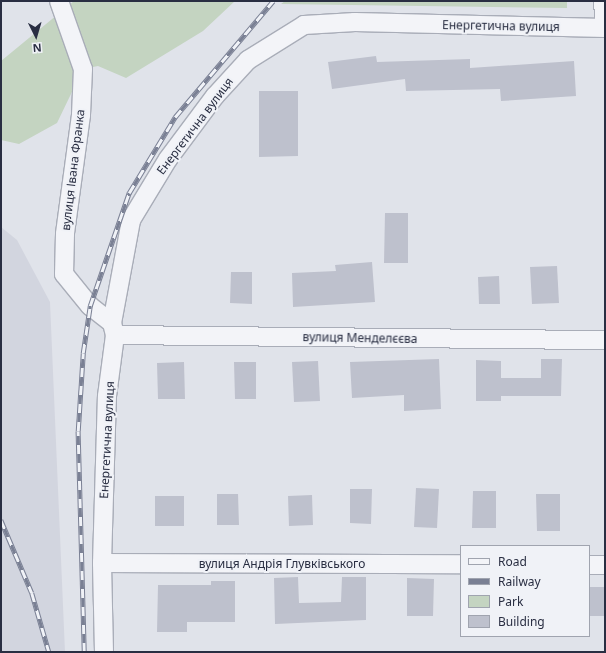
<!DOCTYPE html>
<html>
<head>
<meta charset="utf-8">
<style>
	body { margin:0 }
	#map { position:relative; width:606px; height:653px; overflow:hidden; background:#e0e3ea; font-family:"Noto Sans",sans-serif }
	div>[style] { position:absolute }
	.built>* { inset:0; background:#d2d5df }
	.green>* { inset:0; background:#c4d4c1 }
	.building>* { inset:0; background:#bec1cd }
	.roads { filter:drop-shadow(1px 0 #a9adb8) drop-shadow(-1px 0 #a9adb8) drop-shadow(0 1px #a9adb8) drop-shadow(0 -1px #a9adb8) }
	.minor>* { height:18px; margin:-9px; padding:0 9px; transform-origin:9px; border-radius:9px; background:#f3f4f8 }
	.rail>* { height:4.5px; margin-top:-2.25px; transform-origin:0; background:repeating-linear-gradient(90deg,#f0f2f7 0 9px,#7a8094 0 18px); box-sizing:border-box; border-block:1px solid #7a8094 }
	span { translate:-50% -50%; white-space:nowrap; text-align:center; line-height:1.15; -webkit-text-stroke:4px #f0f2f7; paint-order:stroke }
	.street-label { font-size:12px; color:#292e42 }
	.frame { position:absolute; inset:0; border:2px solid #292e42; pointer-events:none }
	.legend { position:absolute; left:460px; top:545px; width:130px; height:92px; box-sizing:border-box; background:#f0f2f7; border:1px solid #a0a4af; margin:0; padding:5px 7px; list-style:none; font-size:12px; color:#292e42 }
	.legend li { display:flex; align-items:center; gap:8px; height:20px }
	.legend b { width:20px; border:1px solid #a0a4af }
	.north { position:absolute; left:16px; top:16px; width:40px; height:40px; -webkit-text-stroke:3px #f0f2f7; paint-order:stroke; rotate:175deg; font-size:11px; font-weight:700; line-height:16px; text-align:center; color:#292e42 }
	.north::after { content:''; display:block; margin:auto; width:14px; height:18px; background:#292e42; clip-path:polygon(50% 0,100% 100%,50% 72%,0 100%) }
</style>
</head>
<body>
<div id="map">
	<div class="built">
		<div style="clip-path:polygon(1px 227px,17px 240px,50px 302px,65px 652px,1px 652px)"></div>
	</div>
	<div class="green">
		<div style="clip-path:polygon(74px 1px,235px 1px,203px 31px,126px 78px,98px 66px,83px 69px,57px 123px,19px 144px,1px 140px,1px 61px)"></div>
		<div style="clip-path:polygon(285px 1px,567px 1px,567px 8px,281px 4px)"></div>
	</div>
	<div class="building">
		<div style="clip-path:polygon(376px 56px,377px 62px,470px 59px,470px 68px,574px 61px,576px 96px,501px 101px,500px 89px,406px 91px,405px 79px,332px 89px,328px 62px)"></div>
		<div style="clip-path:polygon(259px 91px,298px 91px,298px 156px,259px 157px)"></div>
		<div style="clip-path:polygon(385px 213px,408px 213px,408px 263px,384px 263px)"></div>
		<div style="clip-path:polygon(372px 262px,375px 302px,293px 307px,292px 273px,336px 271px,335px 265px)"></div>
		<div style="clip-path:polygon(557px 266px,559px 303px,532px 304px,530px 267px)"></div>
		<div style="clip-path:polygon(231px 272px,252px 272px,252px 304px,230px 303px)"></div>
		<div style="clip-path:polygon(499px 276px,500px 304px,479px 304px,478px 277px)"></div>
		<div style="clip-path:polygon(439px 359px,441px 409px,404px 411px,404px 395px,352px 398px,350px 362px)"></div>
		<div style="clip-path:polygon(541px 359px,562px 359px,561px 396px,501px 396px,501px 401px,476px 401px,476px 360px,501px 361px,501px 378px,541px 378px)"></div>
		<div style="clip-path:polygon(318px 361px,320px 401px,294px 402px,292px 362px)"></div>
		<div style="clip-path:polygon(184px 362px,185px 399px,158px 399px,157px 363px)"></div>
		<div style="clip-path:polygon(234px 362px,256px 362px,256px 399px,235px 399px)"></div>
		<div style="clip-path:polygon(416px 488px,439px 489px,437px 528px,414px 527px)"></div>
		<div style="clip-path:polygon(350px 489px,372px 489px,371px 524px,350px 523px)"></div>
		<div style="clip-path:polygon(473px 491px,496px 491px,496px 528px,472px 528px)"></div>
		<div style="clip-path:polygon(217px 494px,238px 494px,239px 525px,217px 525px)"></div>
		<div style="clip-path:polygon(536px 494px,560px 494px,560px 531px,537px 531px)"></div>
		<div style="clip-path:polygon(312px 495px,313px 525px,289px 526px,288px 496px)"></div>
		<div style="clip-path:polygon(155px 496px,184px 496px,184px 526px,155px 526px)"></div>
		<div style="clip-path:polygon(298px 577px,299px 603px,341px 602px,342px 577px,366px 577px,366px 620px,275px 624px,274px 578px)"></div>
		<div style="clip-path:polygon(407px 578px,434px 579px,433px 616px,407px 616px)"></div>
		<div style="clip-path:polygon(211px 581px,235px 581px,235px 622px,187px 622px,187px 632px,157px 632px,158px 585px,211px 585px)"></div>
		<div style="clip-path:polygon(590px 587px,605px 587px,605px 616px,589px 616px)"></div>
	</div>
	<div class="roads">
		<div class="minor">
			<div style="left:59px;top:1px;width:72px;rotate:70.6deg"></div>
			<div style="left:83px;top:69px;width:46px;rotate:92.5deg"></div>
			<div style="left:81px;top:115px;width:120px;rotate:97.7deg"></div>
			<div style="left:65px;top:234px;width:40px;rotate:91.4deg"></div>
			<div style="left:64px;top:274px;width:41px;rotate:50.9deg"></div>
			<div style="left:90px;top:306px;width:28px;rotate:38deg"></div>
			<div style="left:603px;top:1px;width:27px;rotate:86deg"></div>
			<div style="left:115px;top:335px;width:490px;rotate:0.6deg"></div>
			<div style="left:102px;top:563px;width:359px;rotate:0.2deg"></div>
			<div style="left:589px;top:565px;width:16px"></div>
			<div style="left:104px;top:652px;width:89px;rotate:-91.3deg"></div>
			<div style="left:102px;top:563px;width:167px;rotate:-88.3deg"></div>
			<div style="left:107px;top:396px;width:62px;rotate:-82.5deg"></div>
			<div style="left:115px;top:335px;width:12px;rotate:-104deg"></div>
			<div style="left:112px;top:323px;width:105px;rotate:-79.5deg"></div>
			<div style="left:131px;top:220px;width:71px;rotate:-58.8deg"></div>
			<div style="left:168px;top:159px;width:79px;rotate:-53.3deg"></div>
			<div style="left:215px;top:96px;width:49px;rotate:-47.5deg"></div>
			<div style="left:248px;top:60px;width:66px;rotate:-32deg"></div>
			<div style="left:304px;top:25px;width:51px;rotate:-3.4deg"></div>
			<div style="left:355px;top:22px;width:250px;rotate:1.4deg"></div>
		</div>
	</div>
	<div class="rail">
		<div style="left:1px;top:520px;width:79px;rotate:67deg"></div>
		<div style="left:32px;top:593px;width:61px;rotate:73.9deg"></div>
		<div style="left:84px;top:652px;width:221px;rotate:-91.6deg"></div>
		<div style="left:78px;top:431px;width:78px;rotate:-86.3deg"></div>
		<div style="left:83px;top:353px;width:48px;rotate:-81.5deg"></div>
		<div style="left:90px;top:306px;width:120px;rotate:-71deg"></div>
		<div style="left:129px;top:193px;width:89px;rotate:-58.8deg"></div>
		<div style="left:175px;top:117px;width:152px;rotate:-49.8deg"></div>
	</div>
	<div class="street-label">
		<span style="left:501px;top:26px;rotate:1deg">Енергетична вулиця</span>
		<span style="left:195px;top:126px;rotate:-53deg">Енергетична вулиця</span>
		<span style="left:73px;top:170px;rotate:-83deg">вулиця Івана Франка</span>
		<span style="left:360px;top:338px;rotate:1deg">вулиця Менделєєва</span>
		<span style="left:107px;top:440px;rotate:-87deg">Енергетична вулиця</span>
		<span style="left:282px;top:564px">вулиця Андрія Глувківського</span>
	</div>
	<div class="frame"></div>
	<ul class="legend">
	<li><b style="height:5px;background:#f3f4f8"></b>Road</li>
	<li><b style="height:5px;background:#7a8094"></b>Railway</li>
	<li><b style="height:11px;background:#c4d4c1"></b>Park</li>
	<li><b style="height:11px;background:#bec1cd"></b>Building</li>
	</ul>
	<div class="north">N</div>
</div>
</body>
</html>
